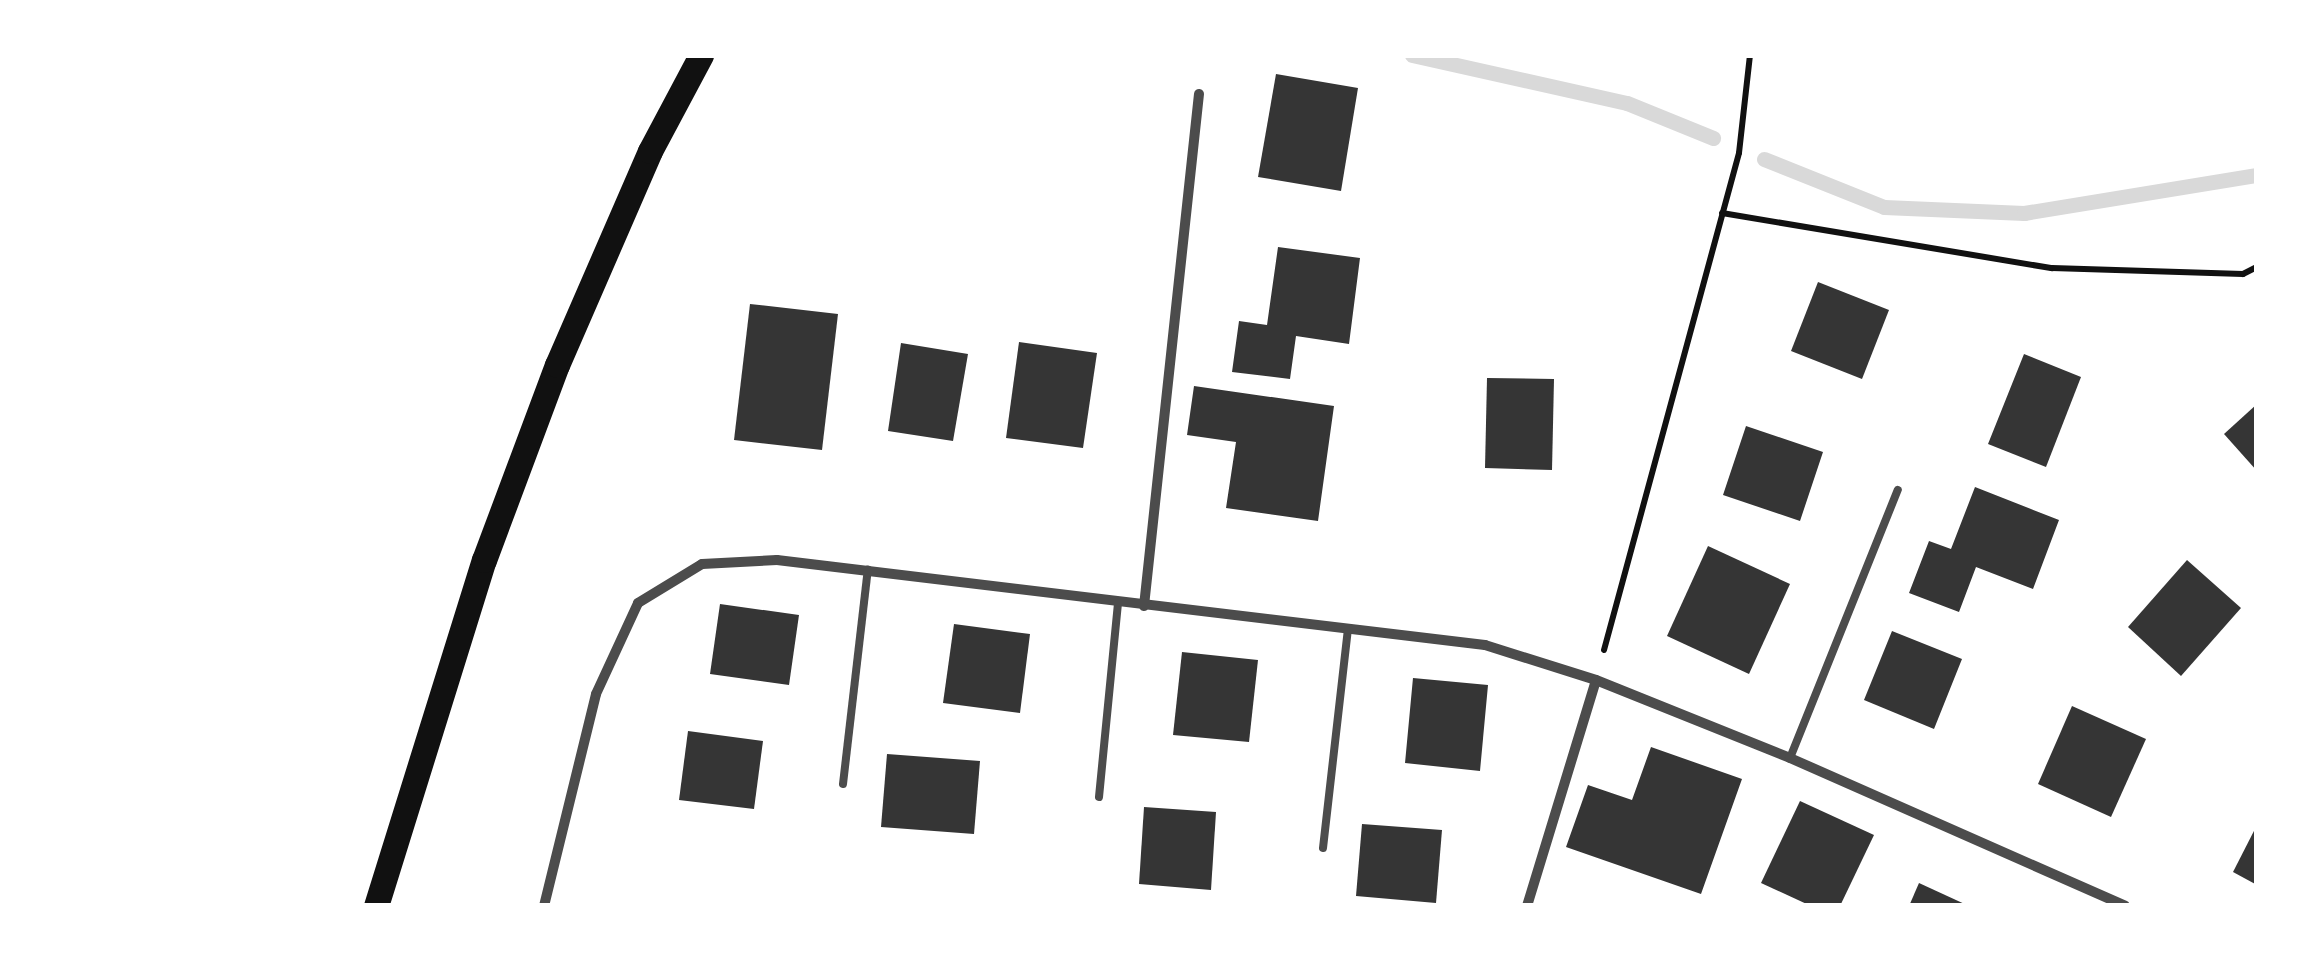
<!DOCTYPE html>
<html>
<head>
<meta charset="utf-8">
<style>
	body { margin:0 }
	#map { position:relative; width:2312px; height:961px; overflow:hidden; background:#fff; font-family:Quicksand,sans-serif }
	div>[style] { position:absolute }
	.stream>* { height:15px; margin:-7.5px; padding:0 7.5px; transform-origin:7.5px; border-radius:7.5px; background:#d9d9d9 }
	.building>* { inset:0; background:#353535 }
	.path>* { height:6px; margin:-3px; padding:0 3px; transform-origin:3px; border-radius:3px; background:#111 }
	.service>* { height:8px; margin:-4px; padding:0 4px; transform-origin:4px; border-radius:4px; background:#4c4c4c }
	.minor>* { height:10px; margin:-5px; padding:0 5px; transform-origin:5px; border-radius:5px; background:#4c4c4c }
	.primary>* { height:25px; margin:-12.5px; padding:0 12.5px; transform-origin:12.5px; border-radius:12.5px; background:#111 }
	span { translate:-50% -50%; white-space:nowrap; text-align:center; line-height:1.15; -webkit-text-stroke:10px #fff; paint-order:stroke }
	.frame { position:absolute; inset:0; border:58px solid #fff; pointer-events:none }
</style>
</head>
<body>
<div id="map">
	<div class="stream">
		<div style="left:1412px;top:55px;width:220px;rotate:12.6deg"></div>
		<div style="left:1627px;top:103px;width:93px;rotate:22.1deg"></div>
		<div style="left:1764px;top:159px;width:129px;rotate:21.8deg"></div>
		<div style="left:1884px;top:207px;width:140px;rotate:2.5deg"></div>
		<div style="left:2024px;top:213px;width:236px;rotate:-9.3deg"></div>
	</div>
	<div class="building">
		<div style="clip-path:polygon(1276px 74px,1358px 88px,1341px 191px,1258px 177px)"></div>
		<div style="clip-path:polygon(1278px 247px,1360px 258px,1349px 344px,1296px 336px,1290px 379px,1232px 372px,1239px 321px,1267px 325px)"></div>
		<div style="clip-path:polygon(1818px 282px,1889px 310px,1862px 379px,1791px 351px)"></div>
		<div style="clip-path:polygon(750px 304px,838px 314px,822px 450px,734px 440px)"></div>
		<div style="clip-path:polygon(1019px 342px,1097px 353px,1083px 448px,1006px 438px)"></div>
		<div style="clip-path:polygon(901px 343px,968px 354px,953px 441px,888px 431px)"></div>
		<div style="clip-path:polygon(2024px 354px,2081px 377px,2046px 467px,1988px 444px)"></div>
		<div style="clip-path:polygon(1487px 378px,1554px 379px,1552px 470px,1485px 468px)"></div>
		<div style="clip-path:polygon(1194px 386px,1334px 406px,1318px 521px,1226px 508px,1236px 442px,1187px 435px)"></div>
		<div style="clip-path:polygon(2257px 404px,2257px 471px,2224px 434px)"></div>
		<div style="clip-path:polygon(1746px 426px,1823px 452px,1800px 521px,1723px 495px)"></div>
		<div style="clip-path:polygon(1975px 487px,2059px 520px,2033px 589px,1976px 567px,1959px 612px,1909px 593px,1929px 541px,1951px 549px)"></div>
		<div style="clip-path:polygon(1708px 546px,1790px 584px,1749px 674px,1667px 636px)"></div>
		<div style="clip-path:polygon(2187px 560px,2241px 608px,2181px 676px,2128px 627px)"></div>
		<div style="clip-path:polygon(720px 604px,799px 615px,789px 685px,710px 674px)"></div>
		<div style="clip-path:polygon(954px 624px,1030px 634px,1020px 713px,943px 703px)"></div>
		<div style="clip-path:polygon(1892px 631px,1962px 659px,1934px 729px,1864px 700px)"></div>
		<div style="clip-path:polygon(1182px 652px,1258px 660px,1249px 742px,1173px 735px)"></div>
		<div style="clip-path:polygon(1413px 678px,1488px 685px,1480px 771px,1405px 763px)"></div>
		<div style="clip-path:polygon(2072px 706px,2146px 739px,2111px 817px,2038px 784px)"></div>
		<div style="clip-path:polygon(688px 731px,763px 741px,754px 809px,679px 800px)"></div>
		<div style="clip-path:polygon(1651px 747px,1742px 779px,1701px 894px,1566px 847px,1588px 785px,1632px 800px)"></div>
		<div style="clip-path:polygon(887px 754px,980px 761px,974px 834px,881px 827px)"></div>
		<div style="clip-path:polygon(1800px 801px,1874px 835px,1840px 906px,1811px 906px,1761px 883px)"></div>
		<div style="clip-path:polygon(1144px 807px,1216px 812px,1211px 890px,1139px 884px)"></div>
		<div style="clip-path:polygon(1362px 824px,1442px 830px,1436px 903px,1356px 896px)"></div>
		<div style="clip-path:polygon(2257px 825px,2257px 885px,2233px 872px)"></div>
		<div style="clip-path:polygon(1919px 883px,1969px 906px,1909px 906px)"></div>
	</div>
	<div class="path">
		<div style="left:1722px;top:213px;width:335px;rotate:9.5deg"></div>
		<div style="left:2052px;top:268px;width:191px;rotate:1.8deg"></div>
		<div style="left:2243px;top:274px;width:16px;rotate:-27deg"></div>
		<div style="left:1604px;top:650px;width:515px;rotate:-74.8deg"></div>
		<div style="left:1739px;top:153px;width:99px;rotate:-83.6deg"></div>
	</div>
	<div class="service">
		<div style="left:1790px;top:758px;width:289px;rotate:-68.1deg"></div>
		<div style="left:843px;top:784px;width:216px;rotate:-83.4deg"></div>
		<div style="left:1099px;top:797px;width:195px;rotate:-84.4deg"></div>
		<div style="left:1323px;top:848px;width:221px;rotate:-83.5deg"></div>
	</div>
	<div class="minor">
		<div style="left:1144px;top:606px;width:515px;rotate:-83.87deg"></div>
		<div style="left:544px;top:906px;width:218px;rotate:-76.2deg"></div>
		<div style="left:596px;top:694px;width:100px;rotate:-65.2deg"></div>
		<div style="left:638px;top:603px;width:75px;rotate:-31.4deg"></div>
		<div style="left:702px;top:564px;width:75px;rotate:-3.1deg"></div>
		<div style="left:777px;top:560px;width:713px;rotate:6.85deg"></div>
		<div style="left:1485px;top:645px;width:116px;rotate:17.5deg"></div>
		<div style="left:1596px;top:680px;width:209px;rotate:21.9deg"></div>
		<div style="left:1790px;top:758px;width:366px;rotate:23.8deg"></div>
		<div style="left:1527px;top:906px;width:236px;rotate:-73deg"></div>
	</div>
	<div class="primary">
		<div style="left:376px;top:906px;width:362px;rotate:-72.7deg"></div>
		<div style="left:484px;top:560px;width:208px;rotate:-69.5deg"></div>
		<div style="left:557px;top:365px;width:233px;rotate:-66.5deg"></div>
		<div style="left:650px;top:151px;width:109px;rotate:-62deg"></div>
	</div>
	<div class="frame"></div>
</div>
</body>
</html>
